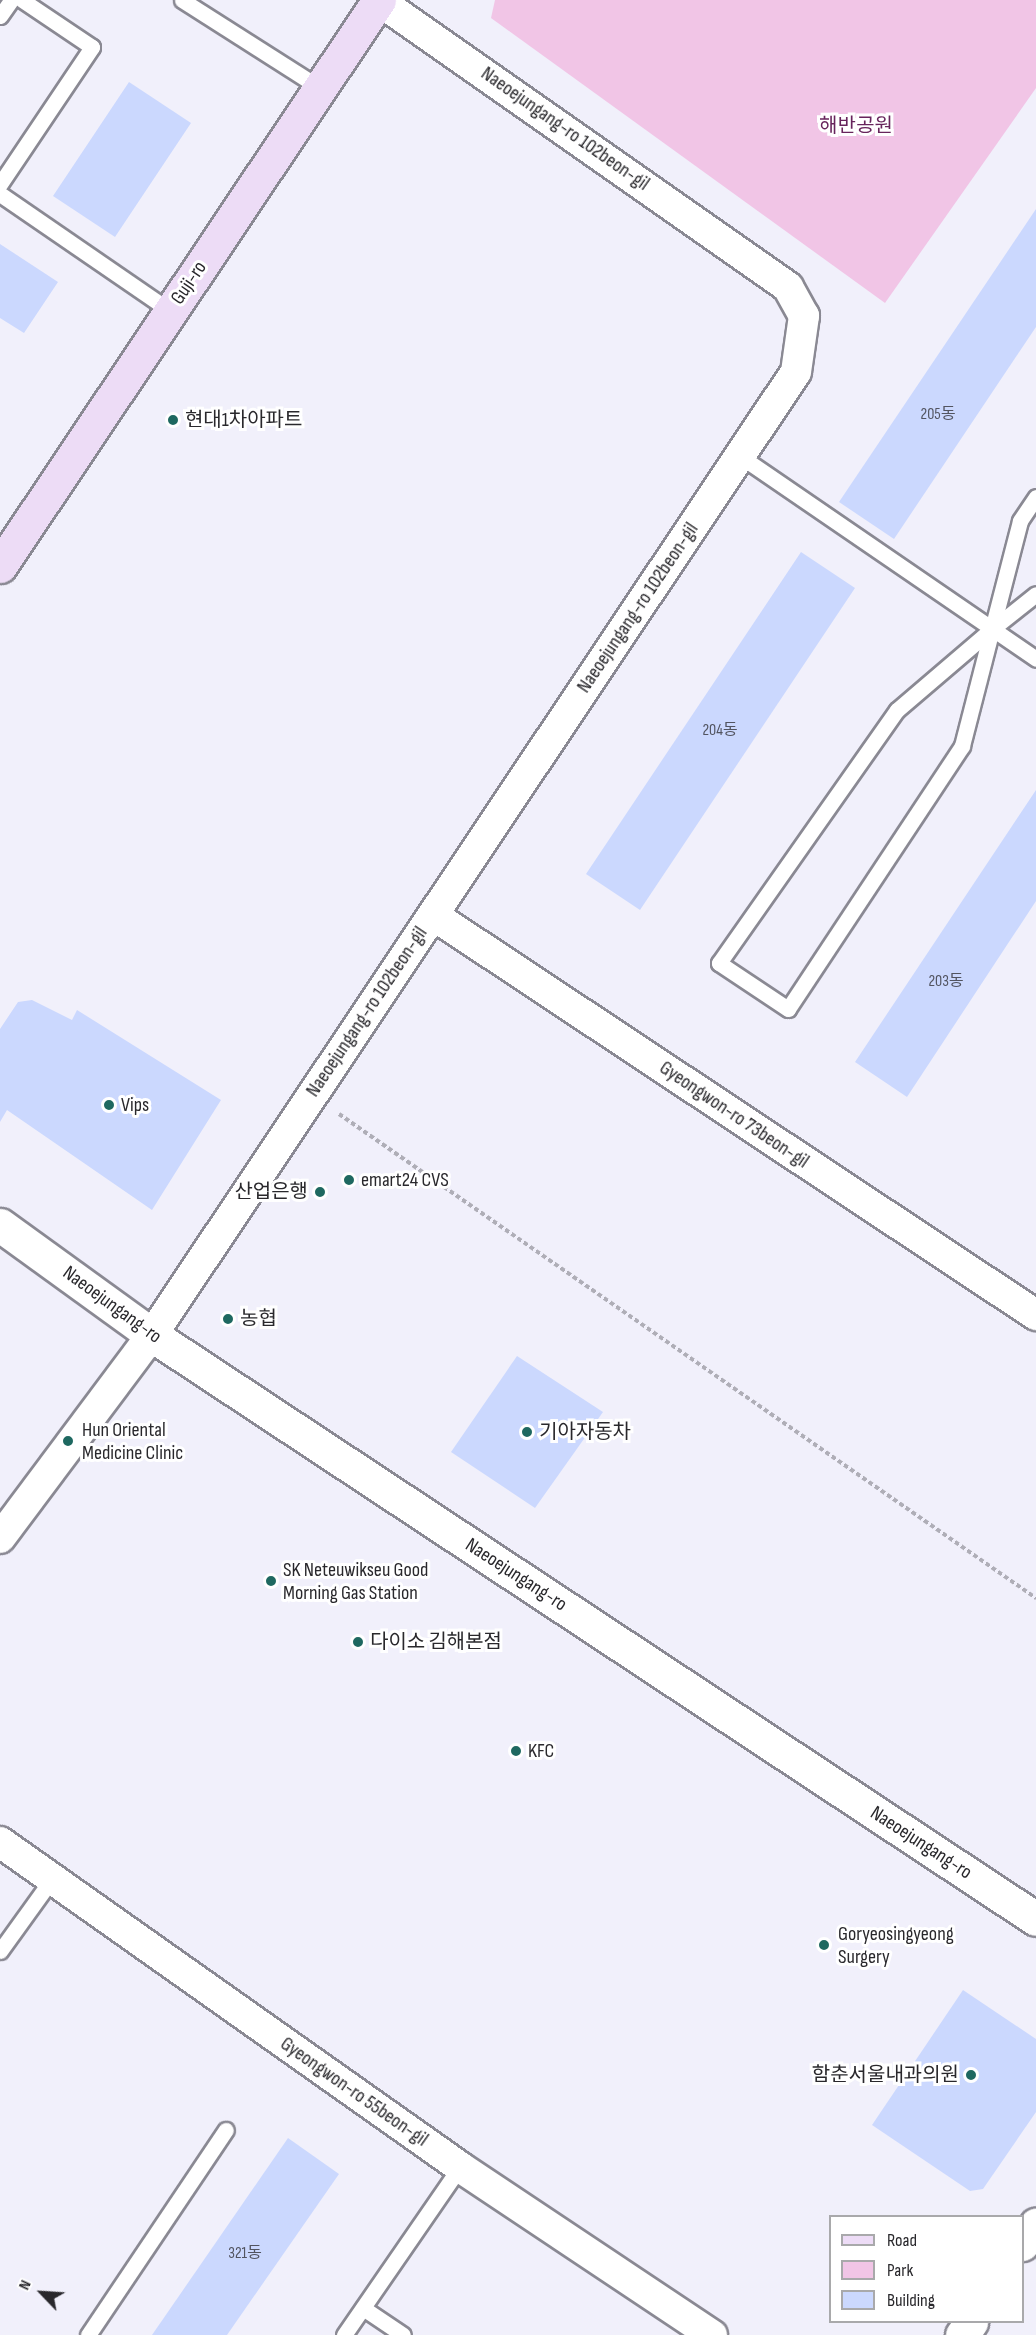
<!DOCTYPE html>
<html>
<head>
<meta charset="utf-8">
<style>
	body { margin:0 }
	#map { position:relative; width:1036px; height:2335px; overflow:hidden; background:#f1f0fb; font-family:"Sofia Sans Condensed","Noto Sans KR",sans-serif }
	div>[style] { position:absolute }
	.green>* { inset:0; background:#f1c5e6 }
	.building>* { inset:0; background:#cbd8fe }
	.path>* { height:4px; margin-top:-2px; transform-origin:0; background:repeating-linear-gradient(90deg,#afaeb7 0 4.5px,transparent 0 7.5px) }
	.roads { filter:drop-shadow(2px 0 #8a8993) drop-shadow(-2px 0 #8a8993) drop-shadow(0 2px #8a8993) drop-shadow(0 -2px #8a8993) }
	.service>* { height:15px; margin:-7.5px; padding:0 7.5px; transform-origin:7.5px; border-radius:7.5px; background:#fff }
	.minor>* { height:30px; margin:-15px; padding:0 15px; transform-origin:15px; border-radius:15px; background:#fff }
	.tertiary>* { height:33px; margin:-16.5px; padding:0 16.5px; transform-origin:16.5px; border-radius:16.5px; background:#fff }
	.secondary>* { height:33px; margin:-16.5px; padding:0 16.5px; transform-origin:16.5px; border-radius:16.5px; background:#eddcf6 }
	.dots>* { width:16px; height:16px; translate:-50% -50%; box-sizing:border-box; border:3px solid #fff; border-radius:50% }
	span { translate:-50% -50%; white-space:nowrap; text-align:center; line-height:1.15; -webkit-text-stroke:6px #fff; paint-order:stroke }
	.number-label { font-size:16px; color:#525460 }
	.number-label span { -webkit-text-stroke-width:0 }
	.park-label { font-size:20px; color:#67245c }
	.street-label { font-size:20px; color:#29282c }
	.poi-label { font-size:20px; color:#29282c }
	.left { translate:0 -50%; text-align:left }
	.right { translate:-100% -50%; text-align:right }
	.legend { position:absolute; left:829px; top:2215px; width:195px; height:108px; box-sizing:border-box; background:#fff; border:2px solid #a9a9ab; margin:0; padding:8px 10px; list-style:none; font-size:18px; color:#29282c }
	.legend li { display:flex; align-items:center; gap:12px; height:30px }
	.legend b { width:30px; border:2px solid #a9a9ab }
	.north { position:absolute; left:12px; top:2263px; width:60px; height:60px; -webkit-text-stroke:4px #fff; paint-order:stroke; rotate:295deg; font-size:16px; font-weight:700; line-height:24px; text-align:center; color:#29282c }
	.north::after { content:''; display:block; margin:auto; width:21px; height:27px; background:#29282c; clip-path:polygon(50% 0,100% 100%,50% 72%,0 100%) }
</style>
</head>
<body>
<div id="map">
	<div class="green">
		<div style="clip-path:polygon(495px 0,1036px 0,1036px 88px,885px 303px,491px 18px)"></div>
	</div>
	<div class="building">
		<div style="clip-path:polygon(129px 82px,191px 123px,115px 237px,53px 196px)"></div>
		<div style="clip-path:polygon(1036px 209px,1036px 327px,894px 539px,839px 502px)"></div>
		<div style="clip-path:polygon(0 244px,58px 282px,24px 333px,0 318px)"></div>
		<div style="clip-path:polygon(801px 552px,855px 588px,640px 910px,586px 874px)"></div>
		<div style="clip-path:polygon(1036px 790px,1036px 901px,907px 1097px,855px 1062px)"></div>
		<div style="clip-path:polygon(32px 1000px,72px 1020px,77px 1010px,221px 1100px,152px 1210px,7px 1110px,0 1122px,0 1029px,18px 1002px)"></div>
		<div style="clip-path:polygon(517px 1356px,603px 1412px,535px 1508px,451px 1452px)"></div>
		<div style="clip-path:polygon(963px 1990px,1036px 2039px,1036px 2112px,983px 2189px,970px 2191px,872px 2125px)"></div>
		<div style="clip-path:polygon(288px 2138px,339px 2174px,227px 2335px,152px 2335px)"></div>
	</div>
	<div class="path">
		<div style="left:339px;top:1114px;width:849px;rotate:34.78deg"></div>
	</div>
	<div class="roads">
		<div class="service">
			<div style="left:182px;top:0;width:164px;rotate:32.5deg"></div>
			<div style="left:0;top:16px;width:19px;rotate:-55deg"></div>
			<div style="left:0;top:184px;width:165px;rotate:-56.1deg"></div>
			<div style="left:92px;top:47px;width:84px;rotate:-146.1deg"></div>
			<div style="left:0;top:194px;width:206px;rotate:34.5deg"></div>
			<div style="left:740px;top:456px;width:359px;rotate:34.4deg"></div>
			<div style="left:1036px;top:497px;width:29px;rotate:124deg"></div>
			<div style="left:1020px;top:521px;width:112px;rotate:104.5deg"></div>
			<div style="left:992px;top:629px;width:121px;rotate:104.4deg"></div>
			<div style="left:962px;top:746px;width:315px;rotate:123.5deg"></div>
			<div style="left:788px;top:1009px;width:83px;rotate:-146.3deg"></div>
			<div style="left:719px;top:963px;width:309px;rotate:-54.9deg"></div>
			<div style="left:897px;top:710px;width:125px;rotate:-40.5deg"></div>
			<div style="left:992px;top:629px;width:56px;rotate:-38.5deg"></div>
			<div style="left:0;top:1951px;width:89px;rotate:-54.2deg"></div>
			<div style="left:363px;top:2308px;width:48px;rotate:34deg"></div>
			<div style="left:88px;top:2335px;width:247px;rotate:-56.1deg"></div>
			<div style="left:344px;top:2335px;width:204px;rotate:-55.4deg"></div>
		</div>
		<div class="minor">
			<div style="left:433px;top:915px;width:724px;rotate:33.56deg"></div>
			<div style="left:0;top:1538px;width:254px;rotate:-53.2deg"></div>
			<div style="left:152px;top:1335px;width:1158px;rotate:-56.23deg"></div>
			<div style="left:796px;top:372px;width:57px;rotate:-81.9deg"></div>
			<div style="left:804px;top:316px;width:33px;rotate:-119deg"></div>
			<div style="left:788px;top:287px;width:500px;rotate:-145.01deg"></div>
			<div style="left:0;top:1842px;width:563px;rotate:35.24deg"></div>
			<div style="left:460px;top:2167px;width:303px;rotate:33.7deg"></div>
		</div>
		<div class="tertiary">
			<div style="left:0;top:1225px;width:188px;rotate:35.9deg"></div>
			<div style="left:152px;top:1335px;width:1059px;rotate:33.45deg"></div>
			<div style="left:1022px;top:2244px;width:24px;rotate:-54deg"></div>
			<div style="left:962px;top:2335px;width:16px;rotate:-55deg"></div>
		</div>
		<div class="secondary">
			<div style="left:0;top:566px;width:681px;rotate:-56.19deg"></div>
		</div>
	</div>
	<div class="dots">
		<div style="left:173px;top:420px;background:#1e6860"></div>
		<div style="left:109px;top:1105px;background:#1e6860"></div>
		<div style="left:349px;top:1180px;background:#1e6860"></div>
		<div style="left:320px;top:1192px;background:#1e6860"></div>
		<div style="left:228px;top:1319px;background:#1e6860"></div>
		<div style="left:527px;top:1432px;background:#1e6860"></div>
		<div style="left:68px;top:1441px;background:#1e6860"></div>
		<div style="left:271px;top:1581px;background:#1e6860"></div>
		<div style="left:358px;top:1642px;background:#1e6860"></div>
		<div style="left:516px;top:1751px;background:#1e6860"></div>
		<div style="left:824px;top:1945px;background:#1e6860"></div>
		<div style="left:971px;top:2075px;background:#1e6860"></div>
	</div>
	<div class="number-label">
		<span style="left:938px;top:415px">205동</span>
		<span style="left:720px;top:731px">204동</span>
		<span style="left:946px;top:982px">203동</span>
		<span style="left:245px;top:2254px">321동</span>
	</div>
	<div class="park-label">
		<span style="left:856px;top:126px">해반공원</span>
	</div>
	<div class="street-label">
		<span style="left:565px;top:129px;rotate:35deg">Naeoejungang-ro 102beon-gil</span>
		<span style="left:189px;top:283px;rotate:-56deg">Guji-ro</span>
		<span style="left:638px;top:608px;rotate:-56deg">Naeoejungang-ro 102beon-gil</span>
		<span style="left:367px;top:1012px;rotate:-56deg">Naeoejungang-ro 102beon-gil</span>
		<span style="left:734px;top:1115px;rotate:34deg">Gyeongwon-ro 73beon-gil</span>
		<span style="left:112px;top:1305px;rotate:36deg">Naeoejungang-ro</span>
		<span style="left:516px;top:1575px;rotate:33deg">Naeoejungang-ro</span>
		<span style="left:921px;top:1843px;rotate:33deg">Naeoejungang-ro</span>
		<span style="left:354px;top:2092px;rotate:35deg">Gyeongwon-ro 55beon-gil</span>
	</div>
	<div class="poi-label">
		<span class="left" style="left:185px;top:420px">현대1차아파트</span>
		<span class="left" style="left:121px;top:1105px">Vips</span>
		<span class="left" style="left:361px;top:1180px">emart24 CVS</span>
		<span class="right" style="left:308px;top:1192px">산업은행</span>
		<span class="left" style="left:240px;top:1319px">농협</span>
		<span class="left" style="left:82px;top:1442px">Hun Oriental<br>Medicine Clinic</span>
		<span class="left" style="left:539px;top:1432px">기아자동차</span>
		<span class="left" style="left:283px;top:1582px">SK Neteuwikseu Good<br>Morning Gas Station</span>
		<span class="left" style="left:370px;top:1642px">다이소 김해본점</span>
		<span class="left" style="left:528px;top:1751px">KFC</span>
		<span class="left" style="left:838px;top:1946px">Goryeosingyeong<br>Surgery</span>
		<span class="right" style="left:959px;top:2075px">함춘서울내과의원</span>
	</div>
	<ul class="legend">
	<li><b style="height:8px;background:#eddcf6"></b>Road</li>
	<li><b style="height:16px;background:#f1c5e6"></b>Park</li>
	<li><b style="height:16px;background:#cbd8fe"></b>Building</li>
	</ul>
	<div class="north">N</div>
</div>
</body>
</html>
